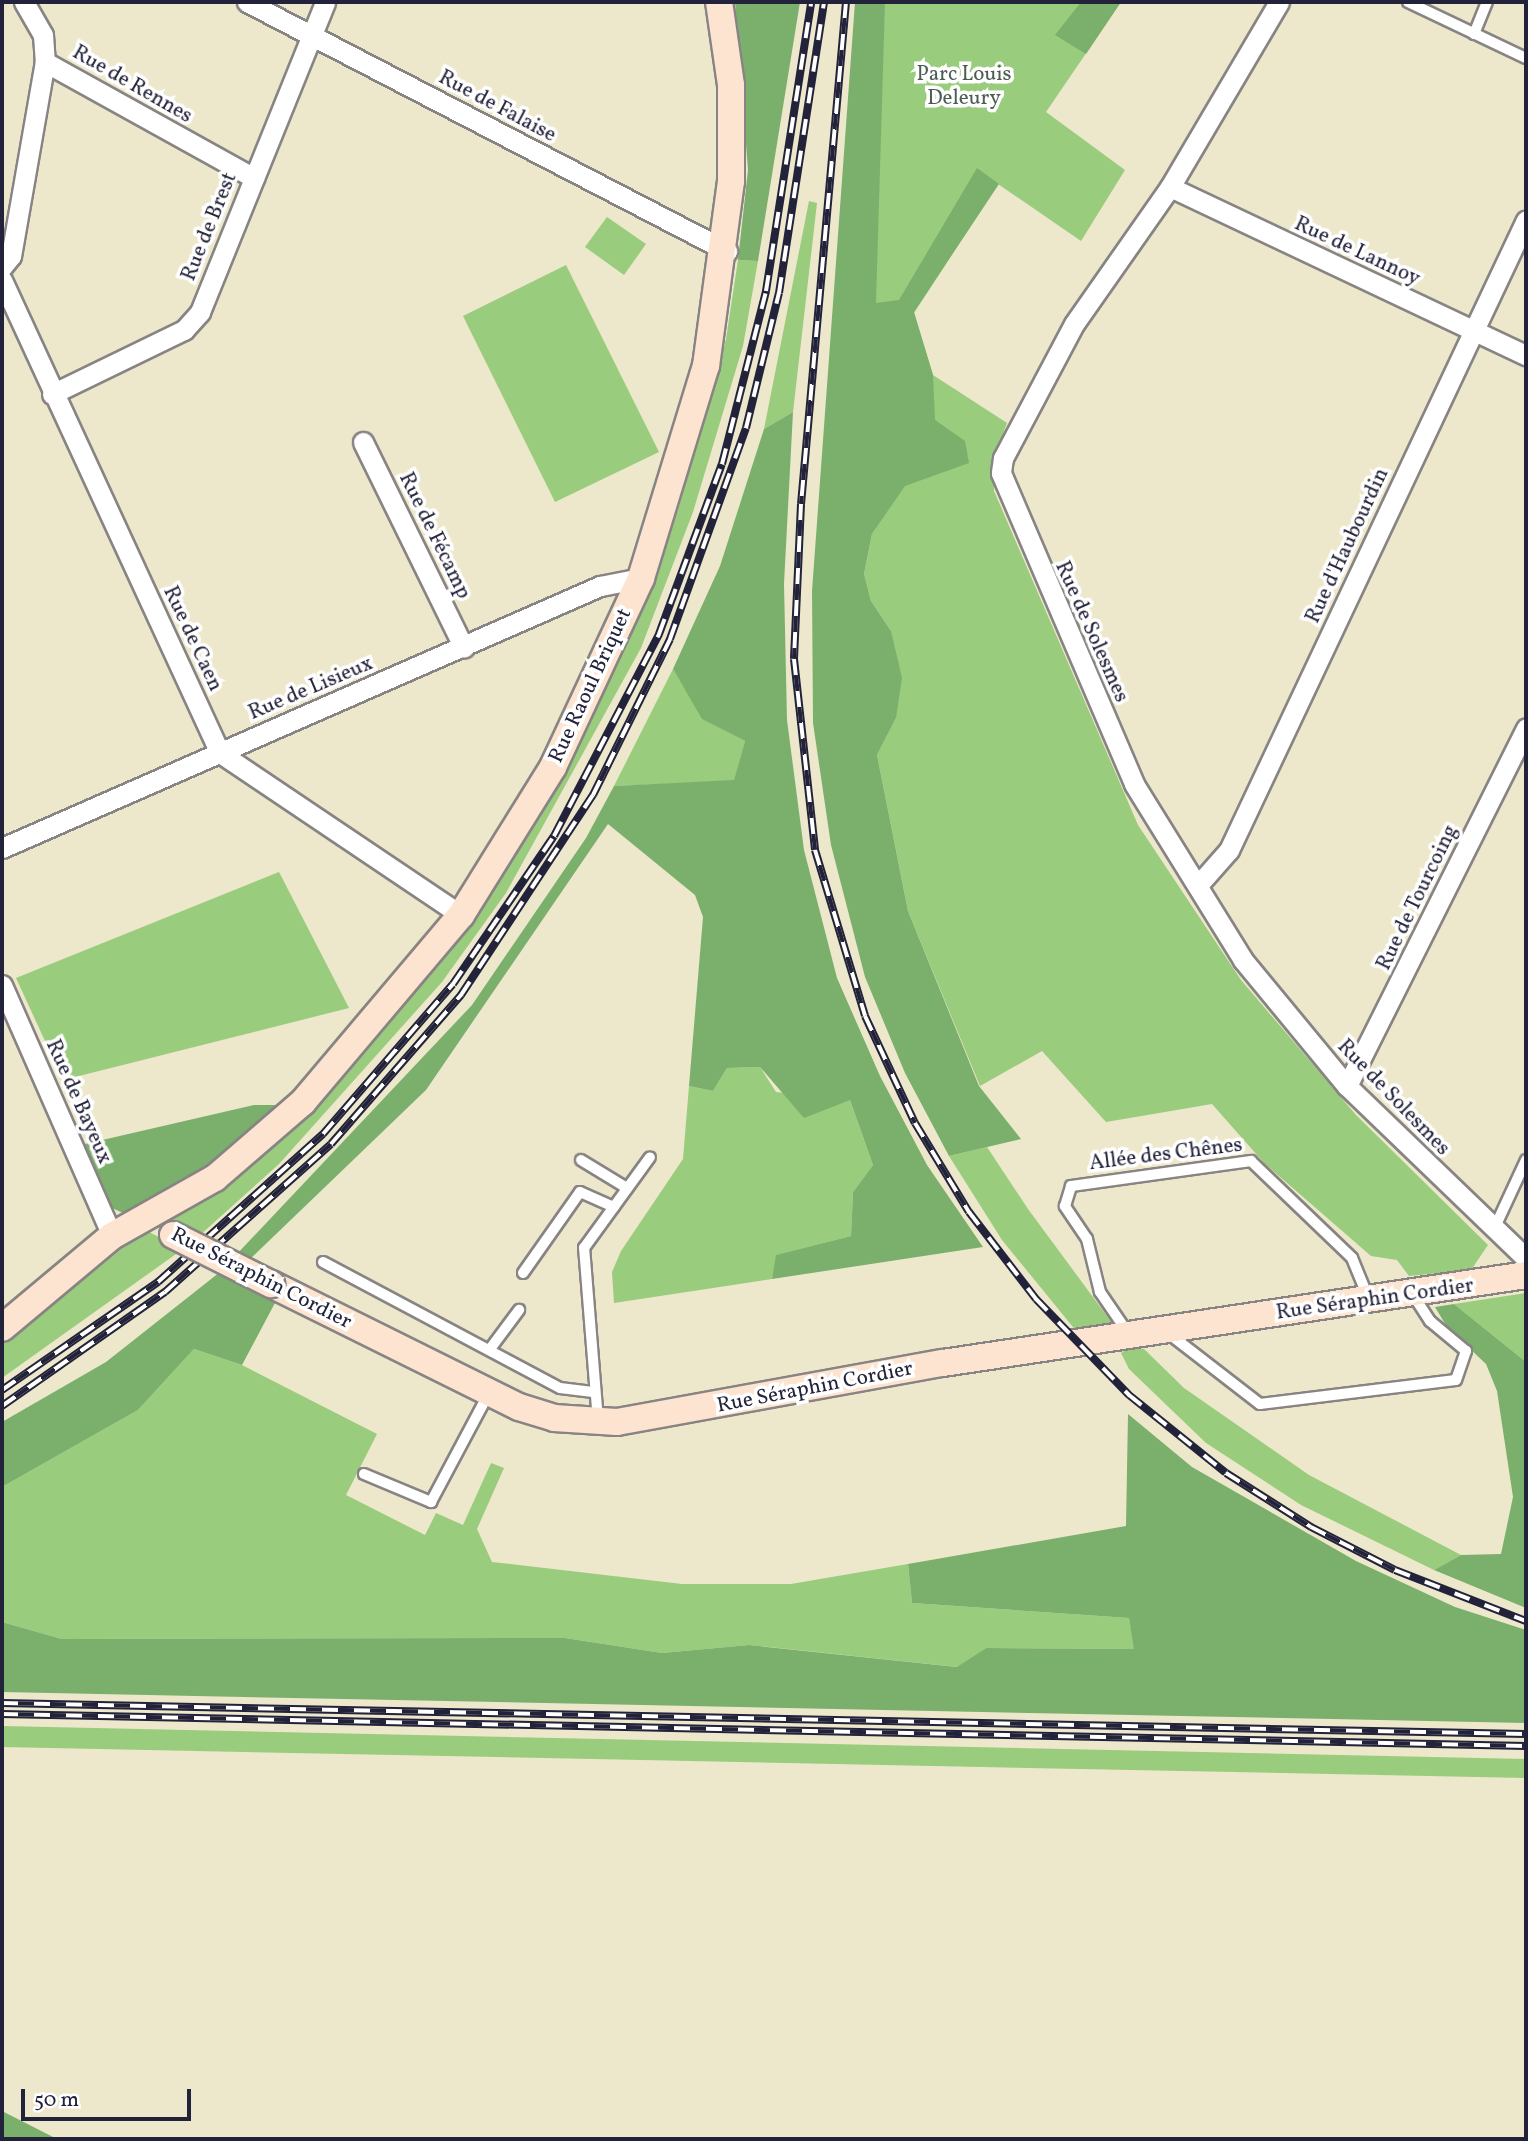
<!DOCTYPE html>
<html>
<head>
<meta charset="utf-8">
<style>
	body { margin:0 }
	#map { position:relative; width:1528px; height:2141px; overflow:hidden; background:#ede7cb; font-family:Vollkorn,serif }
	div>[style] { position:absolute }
	.green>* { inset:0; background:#99cc7c }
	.forest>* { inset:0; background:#7ab06c }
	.roads { filter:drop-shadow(2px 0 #888483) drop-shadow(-2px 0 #888483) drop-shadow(0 2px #888483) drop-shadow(0 -2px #888483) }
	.lane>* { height:10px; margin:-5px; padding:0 5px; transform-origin:5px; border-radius:5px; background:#fff }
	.street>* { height:19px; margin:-9.5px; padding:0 9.5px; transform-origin:9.5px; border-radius:9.5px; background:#fff }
	.secondary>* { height:26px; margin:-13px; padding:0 13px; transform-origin:13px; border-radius:13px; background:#fde4d0 }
	.rail>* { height:8px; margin-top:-4px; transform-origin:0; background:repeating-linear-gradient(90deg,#fff 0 16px,#22223b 0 32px); box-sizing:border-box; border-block:2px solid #22223b }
	.bridges { filter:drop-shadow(2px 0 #888483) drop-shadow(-2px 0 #888483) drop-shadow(0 2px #888483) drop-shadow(0 -2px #888483) }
	.secondary-bridge>* { height:26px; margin:-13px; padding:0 13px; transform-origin:13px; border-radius:13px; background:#fde4d0 }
	span { translate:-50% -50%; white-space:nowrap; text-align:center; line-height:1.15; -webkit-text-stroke:7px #fff; paint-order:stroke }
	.park-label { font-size:21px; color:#4c5e52 }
	.street-label { font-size:21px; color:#22223b }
	.frame { position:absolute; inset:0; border:4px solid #22223b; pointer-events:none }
	.scale { position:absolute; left:21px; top:2089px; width:170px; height:32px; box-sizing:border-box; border:4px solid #22223b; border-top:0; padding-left:9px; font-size:21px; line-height:24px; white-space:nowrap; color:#22223b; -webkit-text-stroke:5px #fff; paint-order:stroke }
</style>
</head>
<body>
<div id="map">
	<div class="green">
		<div style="clip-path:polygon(885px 2px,1121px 2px,1046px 112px,1125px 170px,1081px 241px,998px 184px,914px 313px,933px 375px,1007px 423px,995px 455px,994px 491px,1138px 825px,1241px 980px,1356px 1115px,1488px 1245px,1471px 1270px,1409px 1276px,1397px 1260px,1371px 1256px,1265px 1164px,1212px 1104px,1106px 1122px,1042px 1051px,980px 1086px,908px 911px,877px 755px,896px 718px,891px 631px,871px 601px,864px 574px,872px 534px,904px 486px,874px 451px,877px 104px)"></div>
		<div style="clip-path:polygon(809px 201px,817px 203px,793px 412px,764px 429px)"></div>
		<div style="clip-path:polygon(607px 217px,646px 244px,624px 275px,585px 247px)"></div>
		<div style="clip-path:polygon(738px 260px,758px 261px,743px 346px,693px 512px,641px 648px,506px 893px,442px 982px,279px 1164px,199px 1236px,164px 1218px,396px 1012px,625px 644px,678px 510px,726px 339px)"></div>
		<div style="clip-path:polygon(566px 265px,659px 452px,555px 502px,463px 316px)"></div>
		<div style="clip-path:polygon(673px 669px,703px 719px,745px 741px,734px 781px,614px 786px)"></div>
		<div style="clip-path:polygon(279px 872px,349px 1008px,63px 1080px,16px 978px)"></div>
		<div style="clip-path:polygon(760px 1067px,776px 1092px,850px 1100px,873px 1165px,853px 1192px,851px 1236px,777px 1255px,772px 1279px,614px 1303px,612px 1272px,621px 1251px,683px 1159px,689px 1086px,713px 1091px,727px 1068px)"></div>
		<div style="clip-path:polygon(987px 1147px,1028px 1209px,1115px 1327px,1077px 1332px,1002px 1240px,949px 1156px)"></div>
		<div style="clip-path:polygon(145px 1230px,183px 1249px,2px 1378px,2px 1344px)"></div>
		<div style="clip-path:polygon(1526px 1293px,1526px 1362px,1454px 1304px)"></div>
		<div style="clip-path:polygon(1131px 1347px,1144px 1349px,1184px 1388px,1309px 1475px,1461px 1555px,1434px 1570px,1301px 1505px,1206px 1443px,1129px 1369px,1121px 1353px)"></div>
		<div style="clip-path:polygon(194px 1349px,242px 1365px,377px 1434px,346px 1495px,425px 1535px,436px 1513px,463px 1525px,491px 1463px,504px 1468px,477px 1529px,492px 1562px,682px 1584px,791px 1584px,908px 1564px,912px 1603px,1129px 1618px,1135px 1649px,986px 1648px,958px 1667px,749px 1645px,662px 1653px,565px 1638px,62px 1639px,2px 1622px,2px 1487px,138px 1410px)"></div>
		<div style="clip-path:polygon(2px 1726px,1526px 1759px,1526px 1778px,2px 1747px)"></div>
	</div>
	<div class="forest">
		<div style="clip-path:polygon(735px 2px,800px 2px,758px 261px,738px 260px,748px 170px)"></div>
		<div style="clip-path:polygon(855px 2px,885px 2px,876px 303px,899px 300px,977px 168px,999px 184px,914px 312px,933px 375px,935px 420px,965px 441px,969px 463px,905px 486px,872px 534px,864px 574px,871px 601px,891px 631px,902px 678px,896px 718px,877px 755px,908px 911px,979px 1086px,1021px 1139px,949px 1156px,905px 1073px,865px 977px,831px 845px,813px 723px,812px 591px)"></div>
		<div style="clip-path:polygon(1081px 2px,1121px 2px,1086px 54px,1055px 35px)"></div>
		<div style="clip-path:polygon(793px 412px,784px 584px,787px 720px,804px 850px,837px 978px,880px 1076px,927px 1165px,983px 1247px,772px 1279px,776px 1255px,851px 1236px,853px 1192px,873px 1165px,850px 1100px,804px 1118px,760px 1067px,727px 1068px,713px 1091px,689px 1086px,703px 917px,695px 895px,608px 824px,426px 1090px,248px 1261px,236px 1255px,472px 1005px,586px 838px,614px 786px,734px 780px,745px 741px,702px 719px,673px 669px,720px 566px,764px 429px)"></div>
		<div style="clip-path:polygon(254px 1105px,288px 1105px,228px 1163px,125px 1214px,108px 1206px,85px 1144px)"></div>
		<div style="clip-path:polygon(220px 1272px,276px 1301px,242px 1365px,194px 1349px,138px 1410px,2px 1487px,2px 1422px,106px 1362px)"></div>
		<div style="clip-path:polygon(1454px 1304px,1526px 1362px,1526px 1608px,1434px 1570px,1461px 1555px,1501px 1554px,1513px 1497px,1497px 1391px,1486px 1364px,1447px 1327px,1435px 1307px)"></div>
		<div style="clip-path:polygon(1128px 1414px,1192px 1467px,1356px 1561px,1455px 1607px,1526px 1630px,1526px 1723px,2px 1692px,2px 1622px,62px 1639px,565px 1638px,662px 1653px,749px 1645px,957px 1667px,986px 1648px,1134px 1649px,1129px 1618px,912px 1603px,908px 1564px,1126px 1526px)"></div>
		<div style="clip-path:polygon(2px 2111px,57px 2139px,2px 2139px)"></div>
	</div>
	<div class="roads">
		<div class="lane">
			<div style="left:1408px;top:2px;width:131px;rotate:25.4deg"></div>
			<div style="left:1474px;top:34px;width:35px;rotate:-68deg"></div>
			<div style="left:581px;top:1160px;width:54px;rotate:31.3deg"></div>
			<div style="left:1494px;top:1229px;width:76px;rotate:-65.1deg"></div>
			<div style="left:323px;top:1262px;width:268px;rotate:28deg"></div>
			<div style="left:560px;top:1388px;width:33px;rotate:7deg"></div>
			<div style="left:523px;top:1273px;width:99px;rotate:-54.9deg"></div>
			<div style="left:580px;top:1192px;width:37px;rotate:24deg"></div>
			<div style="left:1128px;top:1333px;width:50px;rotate:-124.3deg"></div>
			<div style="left:1100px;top:1292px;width:55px;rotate:-103.8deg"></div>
			<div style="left:1087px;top:1239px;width:40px;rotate:-124deg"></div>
			<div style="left:1065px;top:1206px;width:21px;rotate:-73deg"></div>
			<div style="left:1071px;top:1186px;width:182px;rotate:-7.9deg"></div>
			<div style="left:1251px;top:1161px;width:140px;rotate:43.8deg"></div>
			<div style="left:1352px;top:1258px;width:42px;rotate:67.7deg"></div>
			<div style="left:1168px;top:1333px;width:116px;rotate:37.7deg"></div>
			<div style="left:1260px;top:1404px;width:197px;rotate:-7deg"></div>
			<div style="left:1456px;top:1380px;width:31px;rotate:-71deg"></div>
			<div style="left:1466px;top:1351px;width:47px;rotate:-140.2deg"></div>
			<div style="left:1430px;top:1321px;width:31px;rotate:-123deg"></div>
			<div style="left:490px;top:1349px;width:49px;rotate:-53.4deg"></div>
			<div style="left:598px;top:1421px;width:174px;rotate:-94.6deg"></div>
			<div style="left:584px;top:1248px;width:112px;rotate:-54deg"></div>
			<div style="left:364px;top:1474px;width:73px;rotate:22.7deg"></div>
			<div style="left:431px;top:1502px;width:121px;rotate:-62deg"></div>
		</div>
		<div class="street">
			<div style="left:24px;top:2px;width:38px;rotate:60deg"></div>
			<div style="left:43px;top:35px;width:27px;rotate:86deg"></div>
			<div style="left:45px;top:62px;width:239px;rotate:29deg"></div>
			<div style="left:247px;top:2px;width:541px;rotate:27.42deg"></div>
			<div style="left:1279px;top:2px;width:215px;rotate:120.5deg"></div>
			<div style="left:1170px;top:187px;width:167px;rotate:125deg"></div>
			<div style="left:1074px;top:324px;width:152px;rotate:117.9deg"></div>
			<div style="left:1003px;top:458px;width:15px;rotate:98deg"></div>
			<div style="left:1001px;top:473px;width:338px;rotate:66.8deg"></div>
			<div style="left:1134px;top:784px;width:207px;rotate:58.2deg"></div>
			<div style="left:1243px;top:960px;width:163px;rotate:50.5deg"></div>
			<div style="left:1347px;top:1086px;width:248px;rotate:43.9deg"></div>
			<div style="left:1170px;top:187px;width:394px;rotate:25.3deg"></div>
			<div style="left:2px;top:267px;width:14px;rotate:-51deg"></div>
			<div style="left:11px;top:256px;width:197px;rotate:-80.1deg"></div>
			<div style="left:2px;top:280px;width:521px;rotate:65.26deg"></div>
			<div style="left:220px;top:753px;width:290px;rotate:33.9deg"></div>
			<div style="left:52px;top:394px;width:147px;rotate:-25.9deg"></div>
			<div style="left:184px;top:330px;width:24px;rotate:-48deg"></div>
			<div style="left:200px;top:312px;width:334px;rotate:-68deg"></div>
			<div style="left:363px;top:442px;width:229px;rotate:63.9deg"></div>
			<div style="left:2px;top:848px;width:653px;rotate:-23.66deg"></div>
			<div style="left:600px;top:586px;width:42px;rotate:-11deg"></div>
			<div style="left:1199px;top:884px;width:45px;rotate:-48.6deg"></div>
			<div style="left:1229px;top:850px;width:696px;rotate:-64.76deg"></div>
			<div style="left:2px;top:985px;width:274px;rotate:66.3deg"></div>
			<div style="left:1347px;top:1086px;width:400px;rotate:-63.4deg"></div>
		</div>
		<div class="secondary">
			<div style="left:271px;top:1284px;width:277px;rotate:26.4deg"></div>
			<div style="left:519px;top:1407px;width:37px;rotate:17deg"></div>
			<div style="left:554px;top:1418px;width:63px;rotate:3.6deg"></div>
			<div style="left:617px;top:1422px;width:331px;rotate:-10.3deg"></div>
			<div style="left:943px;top:1363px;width:590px;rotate:-8.58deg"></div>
			<div style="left:2px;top:1328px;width:143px;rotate:-39.9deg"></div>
			<div style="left:112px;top:1236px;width:118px;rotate:-29.4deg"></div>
			<div style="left:215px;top:1178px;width:116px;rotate:-40.8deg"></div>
			<div style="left:303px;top:1102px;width:245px;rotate:-49.8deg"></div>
			<div style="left:461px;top:915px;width:174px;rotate:-58.1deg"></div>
			<div style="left:553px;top:767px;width:208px;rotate:-65deg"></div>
			<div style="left:641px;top:578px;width:222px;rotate:-73deg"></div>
			<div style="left:706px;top:366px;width:187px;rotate:-82.3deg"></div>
			<div style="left:731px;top:181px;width:96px;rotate:-90deg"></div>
			<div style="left:731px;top:85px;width:84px;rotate:-98.2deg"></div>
		</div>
	</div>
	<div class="rail">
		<div style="left:846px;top:2px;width:504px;rotate:95.12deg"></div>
		<div style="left:801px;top:504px;width:155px;rotate:92.6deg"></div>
		<div style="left:794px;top:659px;width:192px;rotate:83.7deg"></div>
		<div style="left:815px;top:850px;width:173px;rotate:73.2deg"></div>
		<div style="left:865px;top:1016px;width:118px;rotate:65deg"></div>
		<div style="left:915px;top:1123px;width:104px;rotate:58.8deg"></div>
		<div style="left:969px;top:1212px;width:110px;rotate:52.4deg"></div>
		<div style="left:1036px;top:1299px;width:134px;rotate:45.9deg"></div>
		<div style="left:1129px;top:1395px;width:124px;rotate:38.8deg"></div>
		<div style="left:1226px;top:1473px;width:101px;rotate:32.4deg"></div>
		<div style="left:1311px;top:1527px;width:94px;rotate:27.1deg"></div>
		<div style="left:1395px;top:1570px;width:141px;rotate:21.3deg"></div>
		<div style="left:2px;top:1390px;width:190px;rotate:-34.7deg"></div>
		<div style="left:158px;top:1282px;width:222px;rotate:-41.9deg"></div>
		<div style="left:323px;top:1134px;width:198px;rotate:-49.1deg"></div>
		<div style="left:453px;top:984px;width:179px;rotate:-55.7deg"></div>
		<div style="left:554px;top:836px;width:228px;rotate:-62.5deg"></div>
		<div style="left:659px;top:634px;width:181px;rotate:-69.7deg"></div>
		<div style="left:722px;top:464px;width:179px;rotate:-75.7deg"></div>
		<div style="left:766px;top:291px;width:292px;rotate:-81.1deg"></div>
		<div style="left:2px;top:1406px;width:199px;rotate:-35deg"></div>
		<div style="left:165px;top:1292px;width:222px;rotate:-41.7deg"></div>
		<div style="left:331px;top:1144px;width:198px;rotate:-48.9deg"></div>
		<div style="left:461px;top:995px;width:240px;rotate:-56.6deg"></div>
		<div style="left:593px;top:795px;width:174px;rotate:-63.7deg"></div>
		<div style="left:670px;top:639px;width:224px;rotate:-70.2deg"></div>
		<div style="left:746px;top:428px;width:139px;rotate:-76.3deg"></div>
		<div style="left:779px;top:293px;width:294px;rotate:-81.2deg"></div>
		<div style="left:2px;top:1703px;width:1524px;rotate:1.17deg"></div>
		<div style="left:2px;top:1714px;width:1524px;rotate:1.2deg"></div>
	</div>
	<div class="bridges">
		<div class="secondary-bridge">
			<div style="left:173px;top:1235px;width:110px;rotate:26.6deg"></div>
		</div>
	</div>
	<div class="park-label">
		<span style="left:964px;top:87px">Parc Louis<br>Deleury</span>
	</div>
	<div class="street-label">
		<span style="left:132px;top:85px;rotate:30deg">Rue de Rennes</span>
		<span style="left:497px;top:107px;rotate:28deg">Rue de Falaise</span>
		<span style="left:210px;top:227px;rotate:-68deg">Rue de Brest</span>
		<span style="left:1357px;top:252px;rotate:25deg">Rue de Lannoy</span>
		<span style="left:434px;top:536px;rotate:64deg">Rue de Fécamp</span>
		<span style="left:1348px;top:546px;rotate:-65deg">Rue d'Haubourdin</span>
		<span style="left:1091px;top:632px;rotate:66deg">Rue de Solesmes</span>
		<span style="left:192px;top:639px;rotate:65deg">Rue de Caen</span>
		<span style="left:591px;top:686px;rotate:-65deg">Rue Raoul Briquet</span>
		<span style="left:311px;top:689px;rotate:-23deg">Rue de Lisieux</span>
		<span style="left:1418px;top:898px;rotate:-64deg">Rue de Tourcoing</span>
		<span style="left:1393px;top:1098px;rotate:46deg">Rue de Solesmes</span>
		<span style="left:78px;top:1102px;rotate:66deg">Rue de Bayeux</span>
		<span style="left:1166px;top:1155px;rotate:-7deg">Allée des Chênes</span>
		<span style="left:261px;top:1279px;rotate:27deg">Rue Séraphin Cordier</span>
		<span style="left:1375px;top:1300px;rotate:-8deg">Rue Séraphin Cordier</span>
		<span style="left:815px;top:1388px;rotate:-11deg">Rue Séraphin Cordier</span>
	</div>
	<div class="frame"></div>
	<div class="scale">50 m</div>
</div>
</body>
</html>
